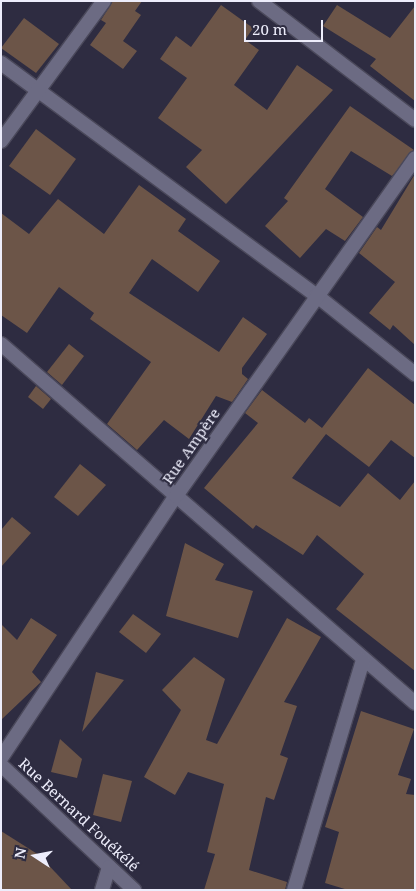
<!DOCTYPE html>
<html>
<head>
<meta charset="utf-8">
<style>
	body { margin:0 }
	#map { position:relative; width:416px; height:891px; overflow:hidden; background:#2e2c41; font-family:"Noto Serif",serif }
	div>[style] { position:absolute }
	.building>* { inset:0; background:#6c5548 }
	.roads { filter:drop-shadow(1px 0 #4a485a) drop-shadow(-1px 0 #4a485a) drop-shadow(0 1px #4a485a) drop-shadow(0 -1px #4a485a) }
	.minor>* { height:14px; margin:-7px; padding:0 7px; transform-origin:7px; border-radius:7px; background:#6c6b83 }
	span { translate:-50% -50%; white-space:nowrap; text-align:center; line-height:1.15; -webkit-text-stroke:4px #2e2c41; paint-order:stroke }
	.street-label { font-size:15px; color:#ededfb }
	.frame { position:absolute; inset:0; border:2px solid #ededfb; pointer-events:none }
	.north { position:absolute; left:10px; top:831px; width:50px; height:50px; -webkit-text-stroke:4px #2e2c41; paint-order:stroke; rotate:281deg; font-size:14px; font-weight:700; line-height:20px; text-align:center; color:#ededfb }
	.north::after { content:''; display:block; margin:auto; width:18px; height:22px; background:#ededfb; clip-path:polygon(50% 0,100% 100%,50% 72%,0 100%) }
	.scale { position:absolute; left:244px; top:20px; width:79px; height:22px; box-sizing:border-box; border:2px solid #ededfb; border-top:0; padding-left:6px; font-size:15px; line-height:18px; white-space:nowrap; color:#ededfb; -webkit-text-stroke:4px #2e2c41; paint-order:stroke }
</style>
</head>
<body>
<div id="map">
	<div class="building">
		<div style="clip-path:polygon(113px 1px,142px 1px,135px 11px,141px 15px,123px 41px,137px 51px,123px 69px,90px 45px,106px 23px,101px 20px)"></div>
		<div style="clip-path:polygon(221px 5px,253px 28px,245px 40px,259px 50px,234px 85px,267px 110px,297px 65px,333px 90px,226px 204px,186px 167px,202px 150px,158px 118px,187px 78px,160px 59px,176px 36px,191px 47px)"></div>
		<div style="clip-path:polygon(337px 5px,390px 38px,415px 6px,415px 101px,370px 66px,376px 59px,323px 26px)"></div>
		<div style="clip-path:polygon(24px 18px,59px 44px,36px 73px,1px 48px)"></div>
		<div style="clip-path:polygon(350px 106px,414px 150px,392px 176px,351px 151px,325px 189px,363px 217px,345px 241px,326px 229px,300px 258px,265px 226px,288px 201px,284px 198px)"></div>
		<div style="clip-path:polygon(36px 129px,76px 159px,50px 195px,9px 166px)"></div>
		<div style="clip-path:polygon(415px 174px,415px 345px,393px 325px,390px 330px,369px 313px,395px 282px,359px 253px,377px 227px,381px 230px)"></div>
		<div style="clip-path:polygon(139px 185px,186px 219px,178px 231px,220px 261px,198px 292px,152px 259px,129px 293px,219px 352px,243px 317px,267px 334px,242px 368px,242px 374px,248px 379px,232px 402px,216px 396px,189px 439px,164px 420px,137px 450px,107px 424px,151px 362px,90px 319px,94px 313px,59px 287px,27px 333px,1px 315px,1px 213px,29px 234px,58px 199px,104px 234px)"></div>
		<div style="clip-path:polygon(69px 344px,84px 356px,62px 385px,47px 372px)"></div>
		<div style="clip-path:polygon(368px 368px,415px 405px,415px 458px,391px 440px,369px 467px,326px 434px,292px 478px,340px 507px,368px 473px,400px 500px,415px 481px,415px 671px,336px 609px,364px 574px,317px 535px,303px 555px,256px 525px,253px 529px,204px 488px,258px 423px,245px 413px,262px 390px,305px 423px,309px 418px,322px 428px)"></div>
		<div style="clip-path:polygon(36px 386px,51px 399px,43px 409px,28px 397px)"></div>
		<div style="clip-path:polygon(80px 464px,106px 485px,78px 516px,54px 497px)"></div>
		<div style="clip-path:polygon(12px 517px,31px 533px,1px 567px,1px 530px)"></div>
		<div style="clip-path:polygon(185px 543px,224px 564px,215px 580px,253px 591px,238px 638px,166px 616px)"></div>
		<div style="clip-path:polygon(133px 614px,161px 634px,146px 653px,119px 632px)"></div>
		<div style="clip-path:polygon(31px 618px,57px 635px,32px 672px,41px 682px,1px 720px,1px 624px,17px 640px)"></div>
		<div style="clip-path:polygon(287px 618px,321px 637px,284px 702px,297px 706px,280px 755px,288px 758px,274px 800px,266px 797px,249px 870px,287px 882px,285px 890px,204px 890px,215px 854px,207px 852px,224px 784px,188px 772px,175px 795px,144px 777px,181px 710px,162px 690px,194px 657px,225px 679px,206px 740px,217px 744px)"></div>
		<div style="clip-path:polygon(96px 672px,124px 680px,82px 732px)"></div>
		<div style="clip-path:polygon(361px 711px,414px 729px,398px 775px,411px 779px,406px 794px,415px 795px,415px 890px,348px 890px,325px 883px,339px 832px,325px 827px)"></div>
		<div style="clip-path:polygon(60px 739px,82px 759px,77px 778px,51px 772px)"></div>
		<div style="clip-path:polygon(103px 774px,132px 781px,121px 822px,93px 815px)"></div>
		<div style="clip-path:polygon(1px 831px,39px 855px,72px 890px,1px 890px)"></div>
	</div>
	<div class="roads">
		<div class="minor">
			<div style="left:259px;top:1px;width:196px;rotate:37.3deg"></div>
			<div style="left:1px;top:63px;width:391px;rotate:36.4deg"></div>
			<div style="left:316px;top:295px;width:127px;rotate:38.6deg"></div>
			<div style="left:1px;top:141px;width:174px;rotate:-53.7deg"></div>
			<div style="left:1px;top:344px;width:548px;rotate:40.93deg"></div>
			<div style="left:1px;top:758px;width:315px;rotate:-56.3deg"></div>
			<div style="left:176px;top:496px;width:414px;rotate:-54.7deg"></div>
			<div style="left:1px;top:765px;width:183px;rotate:43.2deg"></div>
			<div style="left:102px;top:890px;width:24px;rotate:-73deg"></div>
			<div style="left:294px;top:890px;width:240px;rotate:-73.3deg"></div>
		</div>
	</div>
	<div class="street-label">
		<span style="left:191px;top:446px;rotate:-55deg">Rue Ampère</span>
		<span style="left:79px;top:815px;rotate:43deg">Rue Bernard Fouékélé</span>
	</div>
	<div class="frame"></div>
	<div class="north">N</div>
	<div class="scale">20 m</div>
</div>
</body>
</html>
